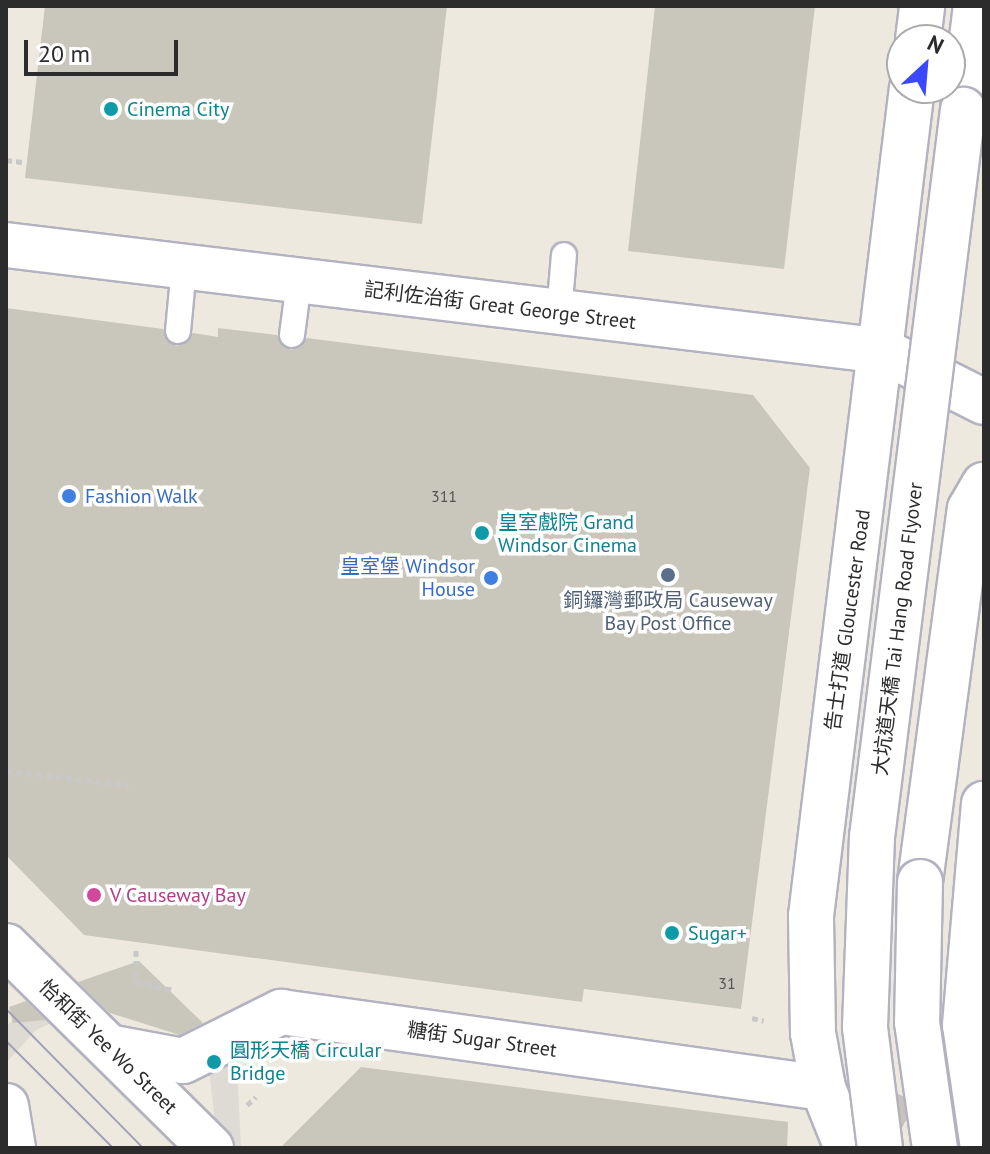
<!DOCTYPE html>
<html>
<head>
<meta charset="utf-8">
<style>
	body { margin:0 }
	#map { position:relative; width:990px; height:1154px; overflow:hidden; background:#eee9de; font-family:"PT Sans","Noto Sans TC",sans-serif }
	div>[style] { position:absolute }
	.plaza>* { inset:0; background:#dedbd5 }
	.building>* { inset:0; background:#c9c7bc }
	.minor-tunnel>* { height:44px; margin-top:-22px; transform-origin:0; background:repeating-linear-gradient(90deg,#c7c3ba 0 44px,transparent 0 66px) }
	.path>* { height:5px; margin-top:-2.5px; transform-origin:0; background:repeating-linear-gradient(90deg,#c8c8c8 0 6px,transparent 0 10px) }
	.roads { filter:drop-shadow(2px 0 #b2b2c0) drop-shadow(-2px 0 #b2b2c0) drop-shadow(0 2px #b2b2c0) drop-shadow(0 -2px #b2b2c0) }
	.service>* { height:24px; margin:-12px; padding:0 12px; transform-origin:12px; border-radius:12px; background:#fff }
	.minor>* { height:44px; margin:-22px; padding:0 22px; transform-origin:22px; border-radius:22px; background:#fff }
	.tertiary>* { height:44px; margin:-22px; padding:0 22px; transform-origin:22px; border-radius:22px; background:#fff }
	.secondary>* { height:44px; margin:-22px; padding:0 22px; transform-origin:22px; border-radius:22px; background:#fff }
	.tram>* { height:2px; margin:-1px; padding:0 1px; transform-origin:1px; border-radius:1px; background:#a0a1b7 }
	.bridges { filter:drop-shadow(2px 0 #b2b2c0) drop-shadow(-2px 0 #b2b2c0) drop-shadow(0 2px #b2b2c0) drop-shadow(0 -2px #b2b2c0) }
	.secondary-bridge>* { height:44px; margin:-22px; padding:0 22px; transform-origin:22px; border-radius:22px; background:#fff }
	.dots>* { width:22px; height:22px; translate:-50% -50%; box-sizing:border-box; border:4px solid #fff; border-radius:50% }
	span { translate:-50% -50%; white-space:nowrap; text-align:center; line-height:1.15; -webkit-text-stroke:7px #fff; paint-order:stroke }
	.number-label { font-size:16px; color:#535350 }
	.number-label span { -webkit-text-stroke-width:0 }
	.culture-label { font-size:20px; color:#0d838f }
	.left { translate:0 -50%; text-align:left }
	.street-label { font-size:20px; color:#2c2c2c }
	.shop-label { font-size:20px; color:#366cbe }
	.right { translate:-100% -50%; text-align:right }
	.service-label { font-size:20px; color:#4e5e75 }
	.hotel-label { font-size:20px; color:#b23c85 }
	.frame { position:absolute; inset:0; border:8px solid #2c2c2c; pointer-events:none }
	.north { position:absolute; left:886px; top:24px; width:80px; height:80px; box-sizing:border-box; background:#fff; border:2px solid #ababab; border-radius:50%; rotate:26deg; font-size:22px; font-weight:700; line-height:32px; text-align:center; color:#2c2c2c }
	.north::after { content:''; display:block; margin:auto; width:28px; height:36px; background:#3a49ff; clip-path:polygon(50% 0,100% 100%,50% 72%,0 100%) }
	.scale { position:absolute; left:24px; top:40px; width:154px; height:36px; box-sizing:border-box; border:4px solid #2c2c2c; border-top:0; padding-left:10px; font-size:24px; line-height:28px; white-space:nowrap; color:#2c2c2c; -webkit-text-stroke:6px #fff; paint-order:stroke }
</style>
</head>
<body>
<div id="map">
	<div class="plaza">
		<div style="clip-path:polygon(107px 985px,186px 1012px,215px 1040px,238px 1086px,241px 1148px,218px 1148px,210px 1078px,172px 1030px,106px 1009px,75px 1012px,36px 1030px,6px 1063px,6px 1026px,22px 1011px,71px 989px)"></div>
	</div>
	<div class="building">
		<div style="clip-path:polygon(45px 6px,447px 6px,422px 224px,25px 178px)"></div>
		<div style="clip-path:polygon(655px 6px,815px 6px,784px 269px,628px 251px)"></div>
		<div style="clip-path:polygon(6px 308px,163px 329px,176px 346px,193px 333px,218px 337px,218px 328px,277px 335px,291px 350px,307px 338px,753px 395px,810px 468px,741px 1009px,584px 989px,582px 1002px,84px 935px,6px 855px)"></div>
		<div style="clip-path:polygon(139px 961px,203px 1023px,180px 1035px,110px 1013px,78px 982px)"></div>
		<div style="clip-path:polygon(26px 1001px,45px 1020px,13px 1023px,9px 1007px)"></div>
		<div style="clip-path:polygon(361px 1067px,788px 1122px,787px 1148px,280px 1148px)"></div>
	</div>
	<div class="minor-tunnel">
		<div style="left:866px;top:1102px;width:101px;rotate:27.1deg"></div>
	</div>
	<div class="path">
		<div style="left:6px;top:160px;width:16px;rotate:7deg"></div>
		<div style="left:6px;top:771px;width:124px;rotate:6.5deg"></div>
		<div style="left:136px;top:950px;width:32px;rotate:90deg"></div>
		<div style="left:136px;top:982px;width:38px;rotate:12deg"></div>
		<div style="left:752px;top:1018px;width:12px;rotate:14deg"></div>
		<div style="left:247px;top:1105px;width:12px;rotate:-42deg"></div>
	</div>
	<div class="roads">
		<div class="service">
			<div style="left:559px;top:313px;width:58px;rotate:-85.1deg"></div>
			<div style="left:178px;top:331px;width:63px;rotate:-84.6deg"></div>
			<div style="left:292px;top:335px;width:53px;rotate:-82.5deg"></div>
		</div>
		<div class="minor">
			<div style="left:6px;top:245px;width:883px;rotate:6.89deg"></div>
			<div style="left:883px;top:351px;width:113px;rotate:26.8deg"></div>
			<div style="left:823px;top:1088px;width:65px;rotate:68.2deg"></div>
		</div>
		<div class="tertiary">
			<div style="left:918px;top:40px;width:34px;rotate:-83deg"></div>
			<div style="left:109px;top:1047px;width:75px;rotate:10.7deg"></div>
			<div style="left:183px;top:1061px;width:110px;rotate:-26.6deg"></div>
			<div style="left:281px;top:1012px;width:547px;rotate:7.98deg"></div>
			<div style="left:823px;top:1088px;width:56px;rotate:-100.3deg"></div>
			<div style="left:813px;top:1033px;width:117px;rotate:-91deg"></div>
			<div style="left:811px;top:916px;width:834px;rotate:-83.05deg"></div>
			<div style="left:983px;top:1148px;width:124px;rotate:-98.3deg"></div>
			<div style="left:965px;top:1025px;width:222px;rotate:-85.1deg"></div>
		</div>
		<div class="secondary">
			<div style="left:963px;top:110px;width:105px;rotate:-82.9deg"></div>
			<div style="left:920px;top:882px;width:376px;rotate:-82.4deg"></div>
			<div style="left:970px;top:509px;width:28px;rotate:-60deg"></div>
			<div style="left:6px;top:946px;width:288px;rotate:44.6deg"></div>
			<div style="left:6px;top:1106px;width:43px;rotate:80.5deg"></div>
		</div>
	</div>
	<div class="tram">
		<div style="left:6px;top:1009px;width:195px;rotate:45.4deg"></div>
		<div style="left:6px;top:1041px;width:151px;rotate:45deg"></div>
	</div>
	<div class="bridges">
		<div class="secondary-bridge">
			<div style="left:920px;top:882px;width:140px;rotate:91.2deg"></div>
			<div style="left:917px;top:1022px;width:127px;rotate:81.9deg"></div>
			<div style="left:880px;top:1148px;width:122px;rotate:-97.1deg"></div>
			<div style="left:865px;top:1027px;width:190px;rotate:-87.9deg"></div>
			<div style="left:872px;top:837px;width:733px;rotate:-82.87deg"></div>
		</div>
	</div>
	<div class="dots">
		<div style="left:111px;top:109px;background:#0f9aa8"></div>
		<div style="left:69px;top:496px;background:#3f7fe0"></div>
		<div style="left:482px;top:533px;background:#0f9aa8"></div>
		<div style="left:668px;top:575px;background:#5c6f8a"></div>
		<div style="left:491px;top:578px;background:#3f7fe0"></div>
		<div style="left:94px;top:895px;background:#d1479c"></div>
		<div style="left:672px;top:933px;background:#0f9aa8"></div>
		<div style="left:214px;top:1062px;background:#0f9aa8"></div>
	</div>
	<div class="number-label">
		<span style="left:444px;top:496px">311</span>
		<span style="left:727px;top:983px">31</span>
	</div>
	<div class="culture-label">
		<span class="left" style="left:127px;top:109px">Cinema City</span>
		<span class="left" style="left:498px;top:534px">皇室戲院 Grand<br>Windsor Cinema</span>
		<span class="left" style="left:688px;top:933px">Sugar+</span>
		<span class="left" style="left:230px;top:1062px">圓形天橋 Circular<br>Bridge</span>
	</div>
	<div class="street-label">
		<span style="left:500px;top:306px;rotate:7deg">記利佐治街 Great George Street</span>
		<span style="left:848px;top:620px;rotate:-82deg">告士打道 Gloucester Road</span>
		<span style="left:898px;top:629px;rotate:-83deg">大坑道天橋 Tai Hang Road Flyover</span>
		<span style="left:482px;top:1040px;rotate:8deg">糖街 Sugar Street</span>
		<span style="left:108px;top:1047px;rotate:44deg">怡和街 Yee Wo Street</span>
	</div>
	<div class="shop-label">
		<span class="left" style="left:85px;top:496px">Fashion Walk</span>
		<span class="right" style="left:475px;top:578px">皇室堡 Windsor<br>House</span>
	</div>
	<div class="service-label">
		<span style="left:668px;top:612px">銅鑼灣郵政局 Causeway<br>Bay Post Office</span>
	</div>
	<div class="hotel-label">
		<span class="left" style="left:110px;top:895px">V Causeway Bay</span>
	</div>
	<div class="frame"></div>
	<div class="north">N</div>
	<div class="scale">20 m</div>
</div>
</body>
</html>
